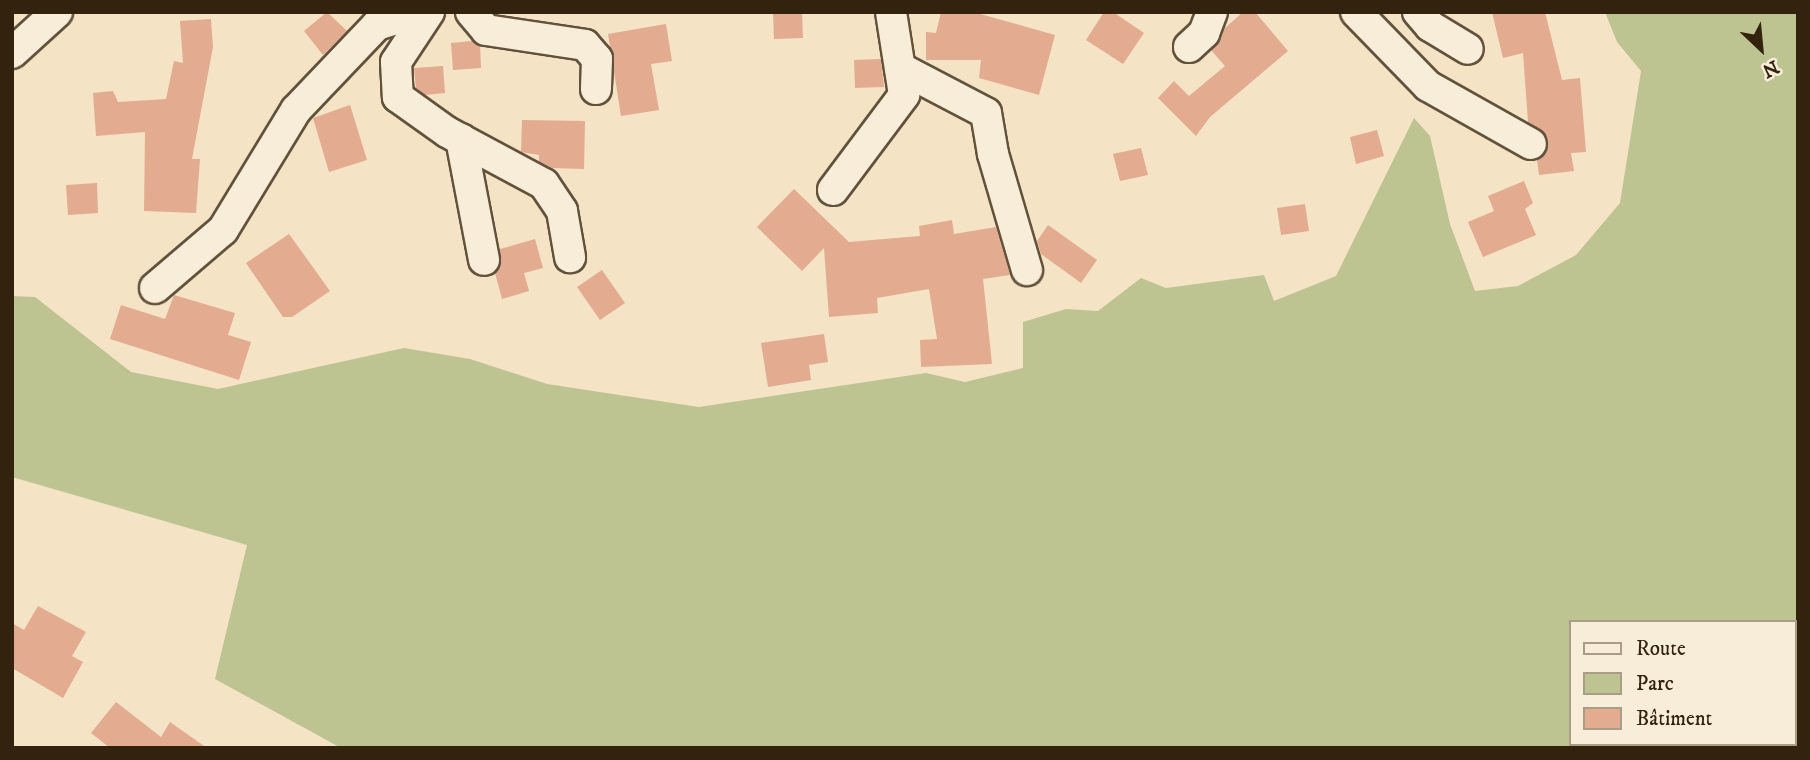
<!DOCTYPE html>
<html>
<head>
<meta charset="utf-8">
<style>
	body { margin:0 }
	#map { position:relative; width:1810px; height:760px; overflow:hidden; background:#f4e3c5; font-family:"IM FELL DW Pica",serif }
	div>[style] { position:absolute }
	.green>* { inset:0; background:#bec392 }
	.building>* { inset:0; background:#e3ab8f }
	.roads { filter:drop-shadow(2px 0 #62523c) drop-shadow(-2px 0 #62523c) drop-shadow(0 2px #62523c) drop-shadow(0 -2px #62523c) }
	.minor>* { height:30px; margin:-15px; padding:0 15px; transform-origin:15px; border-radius:15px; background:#f8edd9 }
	span { translate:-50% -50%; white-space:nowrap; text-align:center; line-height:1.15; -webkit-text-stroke:6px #f8edd9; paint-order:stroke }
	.frame { position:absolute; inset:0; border:14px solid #32220e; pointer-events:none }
	.legend { position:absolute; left:1569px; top:620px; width:228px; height:126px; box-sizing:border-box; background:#f8edd9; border:2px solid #a99c88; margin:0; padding:9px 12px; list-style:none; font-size:21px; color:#32220e }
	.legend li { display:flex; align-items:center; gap:14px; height:35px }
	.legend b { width:35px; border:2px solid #a99c88 }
	.north { position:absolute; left:1726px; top:14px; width:70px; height:70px; -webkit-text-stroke:5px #f8edd9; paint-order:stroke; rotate:154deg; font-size:19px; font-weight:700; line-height:28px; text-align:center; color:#32220e }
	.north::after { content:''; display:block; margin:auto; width:24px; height:32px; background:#32220e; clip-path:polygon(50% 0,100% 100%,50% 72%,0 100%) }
</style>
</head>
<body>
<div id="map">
	<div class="green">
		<div style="clip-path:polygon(evenodd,1605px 12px,1798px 12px,1798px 748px,341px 748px,215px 679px,247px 545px,12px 477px,12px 296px,35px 297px,131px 372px,218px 389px,404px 348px,470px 359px,547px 384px,699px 407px,926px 373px,965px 382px,1023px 368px,1023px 322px,1066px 309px,1098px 311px,1141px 278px,1166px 288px,1264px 275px,1274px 301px,1336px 276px,1414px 118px,1430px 136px,1450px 224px,1475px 291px,1518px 286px,1576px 255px,1620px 203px,1641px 71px,1617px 42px,1605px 12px,1570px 622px,1794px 622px,1794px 744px,1570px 744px,1570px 622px)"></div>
	</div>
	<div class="building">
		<div style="clip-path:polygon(327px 12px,347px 31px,323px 55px,304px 31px)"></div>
		<div style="clip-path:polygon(773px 12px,802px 12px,803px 38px,774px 39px)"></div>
		<div style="clip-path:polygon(941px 12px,973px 12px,1055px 35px,1039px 95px,979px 78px,981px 60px,926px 60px,926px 32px,936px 33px)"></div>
		<div style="clip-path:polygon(1104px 12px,1113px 12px,1144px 33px,1123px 64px,1086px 40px)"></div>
		<div style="clip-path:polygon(1243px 12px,1255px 12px,1288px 51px,1210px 117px,1196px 136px,1158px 98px,1174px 81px,1189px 96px,1225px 66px,1211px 50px,1225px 28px)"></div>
		<div style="clip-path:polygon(1492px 12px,1545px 12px,1562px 80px,1580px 78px,1586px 152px,1571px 153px,1574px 171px,1539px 175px,1537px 160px,1546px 153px,1548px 143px,1546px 135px,1528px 122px,1523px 53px,1503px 58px)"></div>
		<div style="clip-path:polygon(211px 19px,213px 47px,192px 159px,200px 159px,196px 213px,144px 211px,145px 132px,96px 136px,93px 93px,113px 91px,118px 102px,166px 99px,174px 61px,183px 63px,180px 21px)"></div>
		<div style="clip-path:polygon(666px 24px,672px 61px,651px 64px,659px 110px,621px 116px,608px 34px)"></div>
		<div style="clip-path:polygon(472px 41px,480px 45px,481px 68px,453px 70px,451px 43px)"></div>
		<div style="clip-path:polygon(881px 59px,884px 87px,855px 88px,854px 60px)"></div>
		<div style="clip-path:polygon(443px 66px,445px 93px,425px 95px,416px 88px,414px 68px)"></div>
		<div style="clip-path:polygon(350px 105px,367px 160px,329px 172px,313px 118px)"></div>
		<div style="clip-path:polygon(522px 120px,585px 121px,584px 169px,552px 168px,539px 162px,539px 155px,521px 152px)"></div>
		<div style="clip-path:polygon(1377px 130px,1384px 156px,1356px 164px,1350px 137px)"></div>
		<div style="clip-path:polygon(1141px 148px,1148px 175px,1120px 181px,1113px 154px)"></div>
		<div style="clip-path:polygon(1524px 181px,1533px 203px,1525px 209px,1536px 235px,1483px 257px,1468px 222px,1494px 211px,1488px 196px)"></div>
		<div style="clip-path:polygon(97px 183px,98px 213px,68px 215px,66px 185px)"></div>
		<div style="clip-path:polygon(794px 189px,849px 242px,920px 236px,919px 226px,952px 220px,954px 234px,996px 227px,1010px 275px,983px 279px,992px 364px,921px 367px,920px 340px,937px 339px,929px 289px,877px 298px,878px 313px,829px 317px,824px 248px,802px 271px,757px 227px)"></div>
		<div style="clip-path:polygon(1305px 204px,1309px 231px,1281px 235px,1277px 208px)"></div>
		<div style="clip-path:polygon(1048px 225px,1097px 260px,1081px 283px,1041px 254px,1037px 241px)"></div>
		<div style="clip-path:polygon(289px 234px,330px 291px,292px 317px,283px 317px,246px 263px)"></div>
		<div style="clip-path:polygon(535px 239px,543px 268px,524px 273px,529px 291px,502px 299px,495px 273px,501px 265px,500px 249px)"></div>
		<div style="clip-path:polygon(602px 270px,625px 303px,600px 320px,577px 287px)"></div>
		<div style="clip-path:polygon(174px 295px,235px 313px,228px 335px,251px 342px,239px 380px,110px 339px,121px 305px,165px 319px)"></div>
		<div style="clip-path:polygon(824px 334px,828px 362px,809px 365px,811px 380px,768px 387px,761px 343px)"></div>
		<div style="clip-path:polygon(38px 606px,86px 632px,72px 656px,83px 662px,63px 698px,12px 668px,12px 623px,24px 630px)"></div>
		<div style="clip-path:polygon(116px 702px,161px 737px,170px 722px,207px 748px,110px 748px,91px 733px)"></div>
	</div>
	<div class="roads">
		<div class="minor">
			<div style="left:429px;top:12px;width:60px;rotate:123.4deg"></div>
			<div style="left:396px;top:62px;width:35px;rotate:87deg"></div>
			<div style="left:398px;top:97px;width:60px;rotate:35.5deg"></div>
			<div style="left:447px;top:132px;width:110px;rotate:28.2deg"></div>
			<div style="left:544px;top:184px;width:32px;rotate:56deg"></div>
			<div style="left:562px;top:211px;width:47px;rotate:80.1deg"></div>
			<div style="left:471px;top:12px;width:23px;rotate:50deg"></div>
			<div style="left:486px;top:30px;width:100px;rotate:8.6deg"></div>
			<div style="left:585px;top:45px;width:18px;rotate:49deg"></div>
			<div style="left:597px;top:59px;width:30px;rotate:92deg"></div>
			<div style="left:1356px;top:12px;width:103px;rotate:45.8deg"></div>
			<div style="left:1428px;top:86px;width:118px;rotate:29.4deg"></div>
			<div style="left:1418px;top:12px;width:18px;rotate:49deg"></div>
			<div style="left:1430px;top:26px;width:44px;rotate:31.2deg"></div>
			<div style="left:1189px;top:47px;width:21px;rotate:-43deg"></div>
			<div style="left:1204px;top:33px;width:22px;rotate:-69deg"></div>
			<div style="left:12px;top:53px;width:61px;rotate:-42.3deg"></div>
			<div style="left:900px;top:68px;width:97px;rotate:27.6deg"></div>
			<div style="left:986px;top:113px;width:42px;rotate:80.3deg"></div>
			<div style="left:993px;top:154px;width:121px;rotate:73.7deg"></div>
			<div style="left:461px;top:139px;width:123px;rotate:79.2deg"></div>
			<div style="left:833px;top:190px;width:119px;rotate:-53.2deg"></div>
			<div style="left:904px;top:95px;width:84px;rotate:-98.9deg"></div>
			<div style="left:155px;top:288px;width:89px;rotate:-40.5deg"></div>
			<div style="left:223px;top:230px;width:140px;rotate:-58.7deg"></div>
			<div style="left:296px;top:110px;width:117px;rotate:-46.4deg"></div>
			<div style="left:377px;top:25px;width:43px;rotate:-17.6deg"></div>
		</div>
	</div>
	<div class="frame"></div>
	<ul class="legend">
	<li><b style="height:9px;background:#f8edd9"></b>Route</li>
	<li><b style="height:19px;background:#bec392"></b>Parc</li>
	<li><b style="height:19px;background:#e3ab8f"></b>Bâtiment</li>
	</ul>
	<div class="north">N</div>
</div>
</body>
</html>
